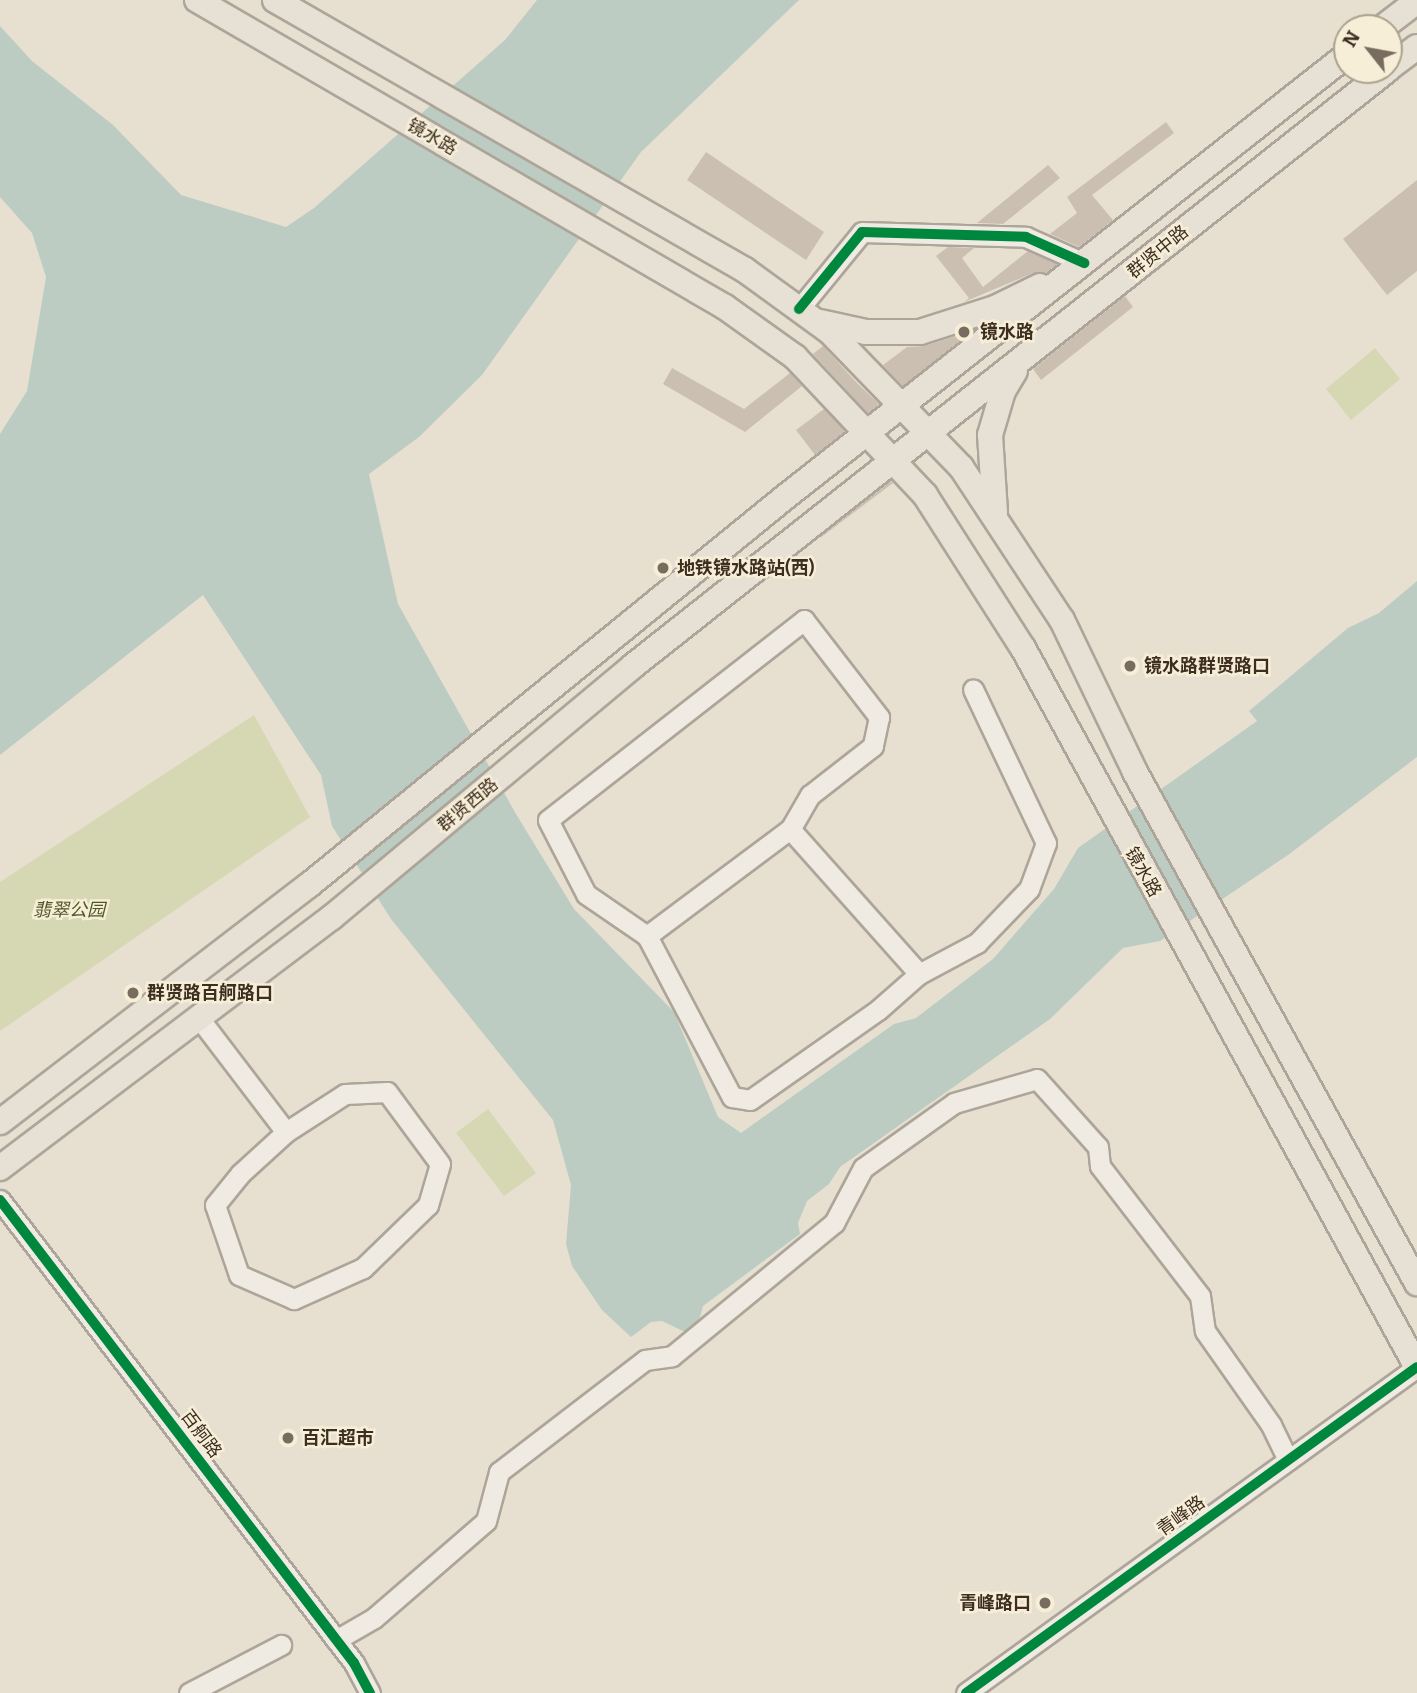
<!DOCTYPE html>
<html>
<head>
<meta charset="utf-8">
<style>
	body { margin:0 }
	#map { position:relative; width:1417px; height:1693px; overflow:hidden; background:#e7e0d1; font-family:Bitter,"Noto Sans SC",serif }
	div>[style] { position:absolute }
	.green>* { inset:0; background:#d6d7b3 }
	.water>* { inset:0; background:#bcccc2 }
	.building>* { inset:0; background:#cbbfb2 }
	.roads { filter:drop-shadow(2px 0 #ada599) drop-shadow(-2px 0 #ada599) drop-shadow(0 2px #ada599) drop-shadow(0 -2px #ada599) }
	.minor>* { height:19px; margin:-9.5px; padding:0 9.5px; transform-origin:9.5px; border-radius:9.5px; background:#efebe3 }
	.major>* { height:24px; margin:-12px; padding:0 12px; transform-origin:12px; border-radius:12px; background:#e6e1d4 }
	.cycleway>* { height:10px; margin:-5px; padding:0 5px; transform-origin:5px; border-radius:5px; background:#00873e }
	.dots>* { width:19px; height:19px; translate:-50% -50%; box-sizing:border-box; border:4px solid #f7eed8; border-radius:50% }
	span { translate:-50% -50%; white-space:nowrap; text-align:center; line-height:1.15; -webkit-text-stroke:5px #f7eed8; paint-order:stroke }
	.street-label { font-size:18px; color:#3d2e20 }
	.poi-label { font-size:18px; color:#3d2e20; font-weight:700 }
	.left { translate:0 -50%; text-align:left }
	.right { translate:-100% -50%; text-align:right }
	.park-label { font-size:18px; color:#4d5a26; font-style:italic }
	.north { position:absolute; left:1333px; top:14px; width:70px; height:70px; box-sizing:border-box; background:#f7eed8; border:2px solid #ada18e; border-radius:50%; rotate:301deg; font-size:19px; font-weight:700; line-height:28px; text-align:center; color:#3d2e20 }
	.north::after { content:''; display:block; margin:auto; width:24px; height:32px; background:#786c5e; clip-path:polygon(50% 0,100% 100%,50% 72%,0 100%) }
</style>
</head>
<body>
<div id="map">
	<div class="green">
		<div style="clip-path:polygon(1375px 348px,1400px 379px,1351px 420px,1326px 389px)"></div>
		<div style="clip-path:polygon(254px 715px,310px 817px,0 1031px,0 882px)"></div>
		<div style="clip-path:polygon(488px 1109px,536px 1173px,504px 1196px,456px 1133px)"></div>
	</div>
	<div class="water">
		<div style="clip-path:polygon(537px 0,799px 0,641px 152px,482px 375px,419px 437px,369px 474px,398px 604px,516px 814px,574px 909px,674px 1012px,718px 1117px,741px 1133px,894px 1024px,916px 1018px,993px 959px,1054px 889px,1078px 848px,1257px 721px,1249px 711px,1348px 628px,1379px 613px,1417px 581px,1417px 757px,1288px 855px,1160px 941px,1123px 948px,1050px 1019px,840px 1167px,829px 1184px,807px 1201px,798px 1223px,800px 1234px,703px 1306px,699px 1321px,685px 1332px,662px 1321px,651px 1322px,631px 1337px,602px 1310px,572px 1266px,566px 1244px,571px 1185px,553px 1120px,391px 919px,332px 826px,321px 775px,203px 595px,0 755px,0 434px,27px 391px,46px 277px,32px 233px,0 197px,0 26px,32px 61px,113px 125px,181px 195px,286px 227px,314px 208px,505px 40px)"></div>
	</div>
	<div class="building">
		<div style="clip-path:polygon(1166px 122px,1174px 133px,1092px 195px,1113px 220px,1128px 208px,1079px 247px,1050px 234px,1077px 213px,1067px 197px)"></div>
		<div style="clip-path:polygon(706px 152px,824px 232px,806px 260px,687px 180px)"></div>
		<div style="clip-path:polygon(1048px 165px,1060px 178px,1003px 224px,977px 223px)"></div>
		<div style="clip-path:polygon(1417px 180px,1417px 271px,1387px 295px,1343px 239px)"></div>
		<div style="clip-path:polygon(948px 247px,974px 248px,962px 258px,983px 287px,1028px 251px,1057px 264px,1046px 273px,1033px 273px,964px 302px,969px 298px,936px 256px)"></div>
		<div style="clip-path:polygon(1125px 296px,1133px 307px,1041px 380px,1033px 369px)"></div>
		<div style="clip-path:polygon(972px 331px,903px 386px,883px 365px,907px 347px,925px 346px)"></div>
		<div style="clip-path:polygon(823px 346px,858px 384px,879px 404px,868px 413px,813px 354px)"></div>
		<div style="clip-path:polygon(672px 368px,744px 409px,790px 373px,802px 386px,745px 432px,663px 384px)"></div>
		<div style="clip-path:polygon(824px 409px,845px 431px,815px 455px,796px 430px)"></div>
		<div style="clip-path:polygon(891px 481px,893px 483px,820px 538px,820px 537px)"></div>
	</div>
	<div class="roads">
		<div class="minor">
			<div style="left:799px;top:309px;width:99px;rotate:-50.7deg"></div>
			<div style="left:862px;top:232px;width:164px;rotate:1.7deg"></div>
			<div style="left:1026px;top:237px;width:64px;rotate:24.1deg"></div>
			<div style="left:804px;top:620px;width:123px;rotate:52.3deg"></div>
			<div style="left:879px;top:717px;width:30px;rotate:102deg"></div>
			<div style="left:873px;top:746px;width:80px;rotate:142.1deg"></div>
			<div style="left:810px;top:795px;width:39px;rotate:120deg"></div>
			<div style="left:790px;top:829px;width:179px;rotate:143.2deg"></div>
			<div style="left:647px;top:936px;width:74px;rotate:-145.5deg"></div>
			<div style="left:586px;top:894px;width:83px;rotate:-117.2deg"></div>
			<div style="left:548px;top:820px;width:325px;rotate:-38deg"></div>
			<div style="left:790px;top:829px;width:194px;rotate:48.3deg"></div>
			<div style="left:647px;top:936px;width:182px;rotate:62.2deg"></div>
			<div style="left:732px;top:1097px;width:18px;rotate:9deg"></div>
			<div style="left:750px;top:1100px;width:156px;rotate:-35.1deg"></div>
			<div style="left:878px;top:1010px;width:55px;rotate:-41.3deg"></div>
			<div style="left:919px;top:974px;width:66px;rotate:-28.1deg"></div>
			<div style="left:977px;top:943px;width:75px;rotate:-46.1deg"></div>
			<div style="left:1029px;top:889px;width:49px;rotate:-69.7deg"></div>
			<div style="left:1046px;top:843px;width:170px;rotate:-115.4deg"></div>
			<div style="left:199px;top:1018px;width:143px;rotate:52.7deg"></div>
			<div style="left:387px;top:1092px;width:89px;rotate:53.6deg"></div>
			<div style="left:440px;top:1164px;width:43px;rotate:106.3deg"></div>
			<div style="left:428px;top:1205px;width:91px;rotate:135.9deg"></div>
			<div style="left:363px;top:1268px;width:76px;rotate:155.8deg"></div>
			<div style="left:294px;top:1299px;width:60px;rotate:-156.4deg"></div>
			<div style="left:239px;top:1275px;width:74px;rotate:-108.9deg"></div>
			<div style="left:215px;top:1205px;width:40px;rotate:-51deg"></div>
			<div style="left:240px;top:1174px;width:62px;rotate:-42.4deg"></div>
			<div style="left:286px;top:1132px;width:70px;rotate:-32.8deg"></div>
			<div style="left:345px;top:1094px;width:42px;rotate:-2.7deg"></div>
			<div style="left:0;top:1200px;width:583px;rotate:52.6deg"></div>
			<div style="left:354px;top:1663px;width:34px;rotate:62deg"></div>
			<div style="left:336px;top:1640px;width:44px;rotate:-30.1deg"></div>
			<div style="left:374px;top:1618px;width:148px;rotate:-40.9deg"></div>
			<div style="left:486px;top:1521px;width:51px;rotate:-75.1deg"></div>
			<div style="left:499px;top:1472px;width:184px;rotate:-37.5deg"></div>
			<div style="left:645px;top:1360px;width:27px;rotate:-8deg"></div>
			<div style="left:672px;top:1356px;width:210px;rotate:-39.4deg"></div>
			<div style="left:834px;top:1223px;width:62px;rotate:-62.2deg"></div>
			<div style="left:863px;top:1168px;width:112px;rotate:-35.5deg"></div>
			<div style="left:954px;top:1103px;width:86px;rotate:-16.1deg"></div>
			<div style="left:1037px;top:1079px;width:91px;rotate:48.1deg"></div>
			<div style="left:1098px;top:1147px;width:19px;rotate:84deg"></div>
			<div style="left:1100px;top:1166px;width:164px;rotate:52.4deg"></div>
			<div style="left:1200px;top:1296px;width:35px;rotate:82deg"></div>
			<div style="left:1205px;top:1331px;width:115px;rotate:54.9deg"></div>
			<div style="left:1271px;top:1425px;width:39px;rotate:64deg"></div>
			<div style="left:189px;top:1693px;width:104px;rotate:-27.6deg"></div>
			<div style="left:966px;top:1693px;width:556px;rotate:-35.86deg"></div>
		</div>
		<div class="major">
			<div style="left:197px;top:0;width:611px;rotate:30.18deg"></div>
			<div style="left:725px;top:307px;width:86px;rotate:35.5deg"></div>
			<div style="left:795px;top:357px;width:190px;rotate:46.7deg"></div>
			<div style="left:925px;top:495px;width:182px;rotate:57.4deg"></div>
			<div style="left:1023px;top:648px;width:820px;rotate:61.28deg"></div>
			<div style="left:275px;top:0;width:542px;rotate:29.88deg"></div>
			<div style="left:745px;top:270px;width:104px;rotate:36deg"></div>
			<div style="left:829px;top:331px;width:190px;rotate:45.9deg"></div>
			<div style="left:961px;top:467px;width:183px;rotate:56.6deg"></div>
			<div style="left:1062px;top:620px;width:169px;rotate:64.3deg"></div>
			<div style="left:1135px;top:772px;width:584px;rotate:61.11deg"></div>
			<div style="left:1382px;top:28px;width:44px;rotate:-37.6deg"></div>
			<div style="left:1389px;top:68px;width:35px;rotate:-37deg"></div>
			<div style="left:820px;top:322px;width:47px;rotate:12.3deg"></div>
			<div style="left:866px;top:332px;width:54px"></div>
			<div style="left:920px;top:332px;width:79px;rotate:-17.7deg"></div>
			<div style="left:995px;top:308px;width:50px;rotate:-26.1deg"></div>
			<div style="left:995px;top:512px;width:77px;rotate:-93.7deg"></div>
			<div style="left:990px;top:435px;width:46px;rotate:-73.5deg"></div>
			<div style="left:1003px;top:391px;width:23px;rotate:-59deg"></div>
			<div style="left:0;top:1122px;width:389px;rotate:-37.5deg"></div>
			<div style="left:309px;top:885px;width:613px;rotate:-39.17deg"></div>
			<div style="left:784px;top:498px;width:716px;rotate:-38.2deg"></div>
			<div style="left:0;top:1168px;width:416px;rotate:-37.1deg"></div>
			<div style="left:332px;top:917px;width:392px;rotate:-39.8deg"></div>
			<div style="left:633px;top:666px;width:961px;rotate:-38.32deg"></div>
		</div>
	</div>
	<div class="cycleway">
		<div style="left:799px;top:309px;width:99px;rotate:-50.7deg"></div>
		<div style="left:862px;top:232px;width:164px;rotate:1.7deg"></div>
		<div style="left:1026px;top:237px;width:64px;rotate:24.1deg"></div>
		<div style="left:0;top:1200px;width:583px;rotate:52.6deg"></div>
		<div style="left:354px;top:1663px;width:34px;rotate:62deg"></div>
		<div style="left:966px;top:1693px;width:556px;rotate:-35.86deg"></div>
	</div>
	<div class="dots">
		<div style="left:964px;top:332px;background:#786c5e"></div>
		<div style="left:663px;top:568px;background:#786c5e"></div>
		<div style="left:1130px;top:666px;background:#786c5e"></div>
		<div style="left:133px;top:993px;background:#786c5e"></div>
		<div style="left:288px;top:1438px;background:#786c5e"></div>
		<div style="left:1045px;top:1603px;background:#786c5e"></div>
	</div>
	<div class="street-label">
		<span style="left:432px;top:137px;rotate:30deg">镜水路</span>
		<span style="left:1158px;top:252px;rotate:-39deg">群贤中路</span>
		<span style="left:468px;top:805px;rotate:-40deg">群贤西路</span>
		<span style="left:1143px;top:872px;rotate:61deg">镜水路</span>
		<span style="left:201px;top:1434px;rotate:53deg">百舸路</span>
		<span style="left:1181px;top:1516px;rotate:-36deg">青峰路</span>
	</div>
	<div class="poi-label">
		<span class="left" style="left:980px;top:332px">镜水路</span>
		<span class="left" style="left:677px;top:568px">地铁镜水路站(西)</span>
		<span class="left" style="left:1144px;top:666px">镜水路群贤路口</span>
		<span class="left" style="left:147px;top:993px">群贤路百舸路口</span>
		<span class="left" style="left:302px;top:1438px">百汇超市</span>
		<span class="right" style="left:1031px;top:1603px">青峰路口</span>
	</div>
	<div class="park-label">
		<span style="left:69px;top:910px">翡翠公园</span>
	</div>
	<div class="north">N</div>
</div>
</body>
</html>
